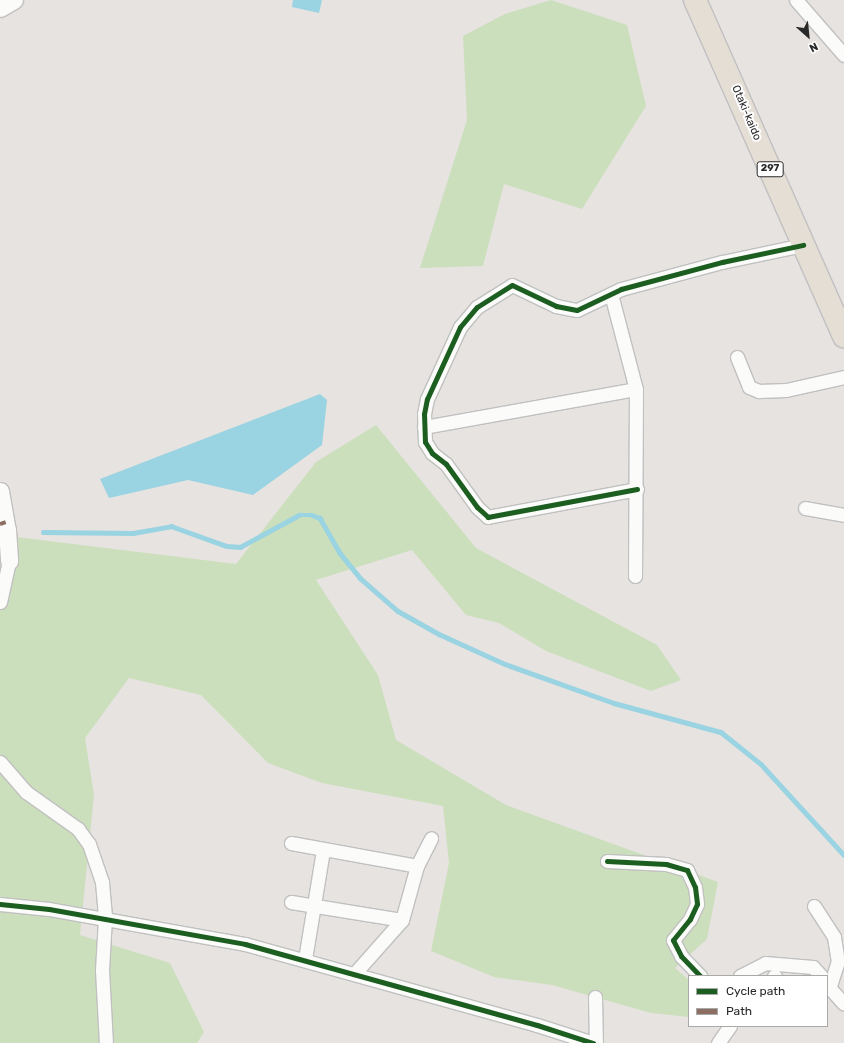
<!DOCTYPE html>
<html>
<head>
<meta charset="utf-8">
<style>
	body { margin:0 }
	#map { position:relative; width:844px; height:1043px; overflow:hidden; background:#e6e3e0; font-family:Rubik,sans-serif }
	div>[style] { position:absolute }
	.green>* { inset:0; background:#ccdfbc }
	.water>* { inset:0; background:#9ad3e1 }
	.stream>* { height:4.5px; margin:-2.25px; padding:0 2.25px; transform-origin:2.25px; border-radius:2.25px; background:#9ad3e1 }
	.roads { filter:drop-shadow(1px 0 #c1c0c1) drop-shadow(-1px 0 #c1c0c1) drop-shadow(0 1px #c1c0c1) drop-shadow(0 -1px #c1c0c1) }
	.minor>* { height:13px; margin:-6.5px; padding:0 6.5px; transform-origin:6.5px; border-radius:6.5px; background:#fbfbfa }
	.tertiary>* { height:17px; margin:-8.5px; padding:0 8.5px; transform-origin:8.5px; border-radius:8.5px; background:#fbfbfa }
	.trunk>* { height:22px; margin:-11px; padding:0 11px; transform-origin:11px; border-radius:11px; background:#e4ded5 }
	.quiet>* { height:4px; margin-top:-2px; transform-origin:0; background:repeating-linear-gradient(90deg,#8d6e63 0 8px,transparent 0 12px) }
	.cycleway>* { height:5px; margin:-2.5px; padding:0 2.5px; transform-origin:2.5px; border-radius:2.5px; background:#1b5e20 }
	span { translate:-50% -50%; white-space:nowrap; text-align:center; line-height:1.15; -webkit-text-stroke:4px #fff; paint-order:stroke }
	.shield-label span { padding:1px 3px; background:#fff; border:1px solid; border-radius:3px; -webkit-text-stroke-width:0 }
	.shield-label { font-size:10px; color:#292929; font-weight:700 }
	.street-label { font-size:11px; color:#292929 }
	.legend { position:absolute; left:688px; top:975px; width:140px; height:52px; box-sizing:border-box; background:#fff; border:1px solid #a9a9a9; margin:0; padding:5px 7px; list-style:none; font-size:12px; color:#292929 }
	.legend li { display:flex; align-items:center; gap:8px; height:20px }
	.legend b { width:20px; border:1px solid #a9a9a9 }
	.north { position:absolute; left:788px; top:16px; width:40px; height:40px; -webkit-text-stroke:3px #fff; paint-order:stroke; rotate:153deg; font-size:11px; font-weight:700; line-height:16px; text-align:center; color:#292929 }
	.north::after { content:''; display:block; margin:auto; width:14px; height:18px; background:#292929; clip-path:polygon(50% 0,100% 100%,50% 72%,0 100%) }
</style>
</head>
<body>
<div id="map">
	<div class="green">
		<div style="clip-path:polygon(551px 0,627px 25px,646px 106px,582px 209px,504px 184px,483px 266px,420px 268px,467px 120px,463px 36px,505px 14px)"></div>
		<div style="clip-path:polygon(376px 425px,476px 548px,657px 645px,681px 680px,651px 691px,546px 651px,499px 623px,466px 615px,412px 550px,316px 580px,378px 675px,396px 740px,506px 805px,718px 882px,707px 939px,675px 968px,689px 980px,689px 1017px,651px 1013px,552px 985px,494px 977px,431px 951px,449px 863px,443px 806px,322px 783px,268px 763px,201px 695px,129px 678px,85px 738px,94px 795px,80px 935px,170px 963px,204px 1032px,197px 1043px,0 1043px,0 535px,236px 564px,316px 462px)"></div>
	</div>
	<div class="water">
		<div style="clip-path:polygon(293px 0,322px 0,319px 13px,292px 7px)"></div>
		<div style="clip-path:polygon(320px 394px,327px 400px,322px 445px,253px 495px,188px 480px,109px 498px,100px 479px)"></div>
	</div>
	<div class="stream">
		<div style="left:43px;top:532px;width:90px;rotate:0.6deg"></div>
		<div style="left:133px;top:533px;width:39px;rotate:-10deg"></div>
		<div style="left:171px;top:526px;width:59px;rotate:19.7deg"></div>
		<div style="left:227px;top:546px;width:13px;rotate:4deg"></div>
		<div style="left:240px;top:547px;width:67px;rotate:-28.5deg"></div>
		<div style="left:299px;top:515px;width:13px"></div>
		<div style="left:312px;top:515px;width:9px;rotate:21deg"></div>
		<div style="left:320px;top:518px;width:40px;rotate:60.3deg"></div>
		<div style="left:340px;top:553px;width:32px;rotate:51deg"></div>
		<div style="left:360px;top:578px;width:50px;rotate:41deg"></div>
		<div style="left:398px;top:611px;width:47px;rotate:29.3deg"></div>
		<div style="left:439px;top:634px;width:72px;rotate:24.4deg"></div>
		<div style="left:505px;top:664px;width:116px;rotate:19.7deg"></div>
		<div style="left:614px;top:703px;width:111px;rotate:15.2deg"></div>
		<div style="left:721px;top:732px;width:51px;rotate:38.7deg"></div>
		<div style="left:761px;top:764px;width:123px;rotate:47.6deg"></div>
	</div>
	<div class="roads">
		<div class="minor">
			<div style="left:796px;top:0;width:73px;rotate:48.9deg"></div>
			<div style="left:611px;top:294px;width:98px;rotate:75.3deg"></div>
			<div style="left:636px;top:389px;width:187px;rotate:90.3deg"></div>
			<div style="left:737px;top:357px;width:32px;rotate:68deg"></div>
			<div style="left:749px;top:387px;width:11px;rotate:22deg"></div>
			<div style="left:759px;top:391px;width:27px;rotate:-2deg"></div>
			<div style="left:786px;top:390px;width:59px;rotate:-12.6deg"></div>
			<div style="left:424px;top:427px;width:215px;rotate:-10.2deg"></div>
			<div style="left:637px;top:489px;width:152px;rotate:169.4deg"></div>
			<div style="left:488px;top:517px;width:15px;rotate:-138deg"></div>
			<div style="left:477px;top:507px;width:53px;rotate:-125.8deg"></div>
			<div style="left:446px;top:464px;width:18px;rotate:-142deg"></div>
			<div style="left:432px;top:453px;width:13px;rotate:-122deg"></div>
			<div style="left:425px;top:442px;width:28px;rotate:-92deg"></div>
			<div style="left:424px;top:414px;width:15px;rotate:-79deg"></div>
			<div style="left:427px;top:399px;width:79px;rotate:-65.4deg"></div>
			<div style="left:460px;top:327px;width:26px;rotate:-50deg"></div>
			<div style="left:477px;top:307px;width:41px;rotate:-32.2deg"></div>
			<div style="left:512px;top:285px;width:49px;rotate:25.5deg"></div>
			<div style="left:556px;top:306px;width:21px;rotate:11deg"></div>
			<div style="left:577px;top:310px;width:49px;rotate:-25.5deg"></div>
			<div style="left:621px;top:289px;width:105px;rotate:-15deg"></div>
			<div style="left:722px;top:262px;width:83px;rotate:-11.9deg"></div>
			<div style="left:805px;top:508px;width:40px;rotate:10deg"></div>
			<div style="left:0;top:602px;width:42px;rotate:-77.6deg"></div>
			<div style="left:0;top:762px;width:40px;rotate:49deg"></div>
			<div style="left:26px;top:792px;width:64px;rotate:35.4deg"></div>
			<div style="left:78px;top:829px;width:19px;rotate:54deg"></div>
			<div style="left:89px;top:844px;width:40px;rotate:71.1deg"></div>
			<div style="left:102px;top:882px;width:36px;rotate:85deg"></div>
			<div style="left:105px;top:918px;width:52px;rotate:93.3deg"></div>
			<div style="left:102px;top:970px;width:73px;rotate:86.9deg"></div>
			<div style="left:291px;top:843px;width:128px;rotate:10.3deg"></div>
			<div style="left:607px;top:861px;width:59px;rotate:2.9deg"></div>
			<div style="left:666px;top:864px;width:22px;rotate:16deg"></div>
			<div style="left:687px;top:870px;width:19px;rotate:65deg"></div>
			<div style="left:695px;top:887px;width:17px;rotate:83deg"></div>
			<div style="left:697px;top:904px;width:17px;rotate:115deg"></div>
			<div style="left:690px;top:919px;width:27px;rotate:129deg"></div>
			<div style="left:673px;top:940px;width:18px;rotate:63deg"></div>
			<div style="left:681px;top:956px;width:28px;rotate:46deg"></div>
			<div style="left:291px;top:902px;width:112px;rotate:9.2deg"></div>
			<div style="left:0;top:904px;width:49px;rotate:5.8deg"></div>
			<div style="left:49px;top:909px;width:199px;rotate:10.1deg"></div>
			<div style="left:245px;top:944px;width:303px;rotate:15.5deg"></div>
			<div style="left:537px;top:1025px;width:59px;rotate:17.8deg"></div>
			<div style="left:814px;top:906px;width:37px;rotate:57deg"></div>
			<div style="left:834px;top:937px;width:24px;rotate:81deg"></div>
			<div style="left:838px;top:961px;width:26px;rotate:108deg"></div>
			<div style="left:830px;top:986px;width:5px;rotate:-127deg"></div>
			<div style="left:305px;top:959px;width:110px;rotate:-80.6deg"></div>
			<div style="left:354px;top:974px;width:72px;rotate:-48.4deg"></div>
			<div style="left:402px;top:920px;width:56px;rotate:-74.5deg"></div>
			<div style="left:417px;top:866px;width:31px;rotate:-63deg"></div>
			<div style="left:740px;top:976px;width:28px;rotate:-27deg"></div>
			<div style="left:765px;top:963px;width:48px;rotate:4.8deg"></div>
			<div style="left:813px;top:967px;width:12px;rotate:48deg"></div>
			<div style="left:774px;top:976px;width:1px"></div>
			<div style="left:827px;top:985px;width:25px;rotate:48deg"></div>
			<div style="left:595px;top:997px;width:46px;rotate:88.8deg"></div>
			<div style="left:718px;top:1043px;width:21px;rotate:-55deg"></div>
		</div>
		<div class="tertiary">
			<div style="left:0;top:8px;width:16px;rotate:-30deg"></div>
			<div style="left:0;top:491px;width:40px;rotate:80deg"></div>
			<div style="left:7px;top:530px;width:31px;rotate:86deg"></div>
		</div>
		<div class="trunk">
			<div style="left:695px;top:0;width:368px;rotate:66.1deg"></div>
		</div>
	</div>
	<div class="quiet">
		<div style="left:0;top:524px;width:6px;rotate:-18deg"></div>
	</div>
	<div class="cycleway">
		<div style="left:637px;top:489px;width:152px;rotate:169.4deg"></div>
		<div style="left:488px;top:517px;width:15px;rotate:-138deg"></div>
		<div style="left:477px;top:507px;width:53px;rotate:-125.8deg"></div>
		<div style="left:446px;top:464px;width:18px;rotate:-142deg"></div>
		<div style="left:432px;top:453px;width:13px;rotate:-122deg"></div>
		<div style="left:425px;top:442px;width:28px;rotate:-92deg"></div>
		<div style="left:424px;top:414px;width:15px;rotate:-79deg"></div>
		<div style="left:427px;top:399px;width:79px;rotate:-65.4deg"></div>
		<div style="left:460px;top:327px;width:26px;rotate:-50deg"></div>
		<div style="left:477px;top:307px;width:41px;rotate:-32.2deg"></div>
		<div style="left:512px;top:285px;width:49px;rotate:25.5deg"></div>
		<div style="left:556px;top:306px;width:21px;rotate:11deg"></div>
		<div style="left:577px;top:310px;width:49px;rotate:-25.5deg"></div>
		<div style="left:621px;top:289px;width:105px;rotate:-15deg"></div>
		<div style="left:722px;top:262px;width:83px;rotate:-11.9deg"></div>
		<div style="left:607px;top:861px;width:59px;rotate:2.9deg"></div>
		<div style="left:666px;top:864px;width:22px;rotate:16deg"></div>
		<div style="left:687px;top:870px;width:19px;rotate:65deg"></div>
		<div style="left:695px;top:887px;width:17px;rotate:83deg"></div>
		<div style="left:697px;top:904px;width:17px;rotate:115deg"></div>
		<div style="left:690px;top:919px;width:27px;rotate:129deg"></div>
		<div style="left:673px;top:940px;width:18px;rotate:63deg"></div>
		<div style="left:681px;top:956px;width:28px;rotate:46deg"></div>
		<div style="left:0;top:904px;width:49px;rotate:5.8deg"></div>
		<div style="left:49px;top:909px;width:199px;rotate:10.1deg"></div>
		<div style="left:245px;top:944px;width:303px;rotate:15.5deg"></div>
		<div style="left:537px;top:1025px;width:59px;rotate:17.8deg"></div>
	</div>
	<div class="shield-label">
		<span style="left:770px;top:169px">297</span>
	</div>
	<div class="street-label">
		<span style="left:746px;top:113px;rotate:67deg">Otaki-kaido</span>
	</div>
	<ul class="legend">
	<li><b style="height:5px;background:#1b5e20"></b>Cycle path</li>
	<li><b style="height:5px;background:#8d6e63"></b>Path</li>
	</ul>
	<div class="north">N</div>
</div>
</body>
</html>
